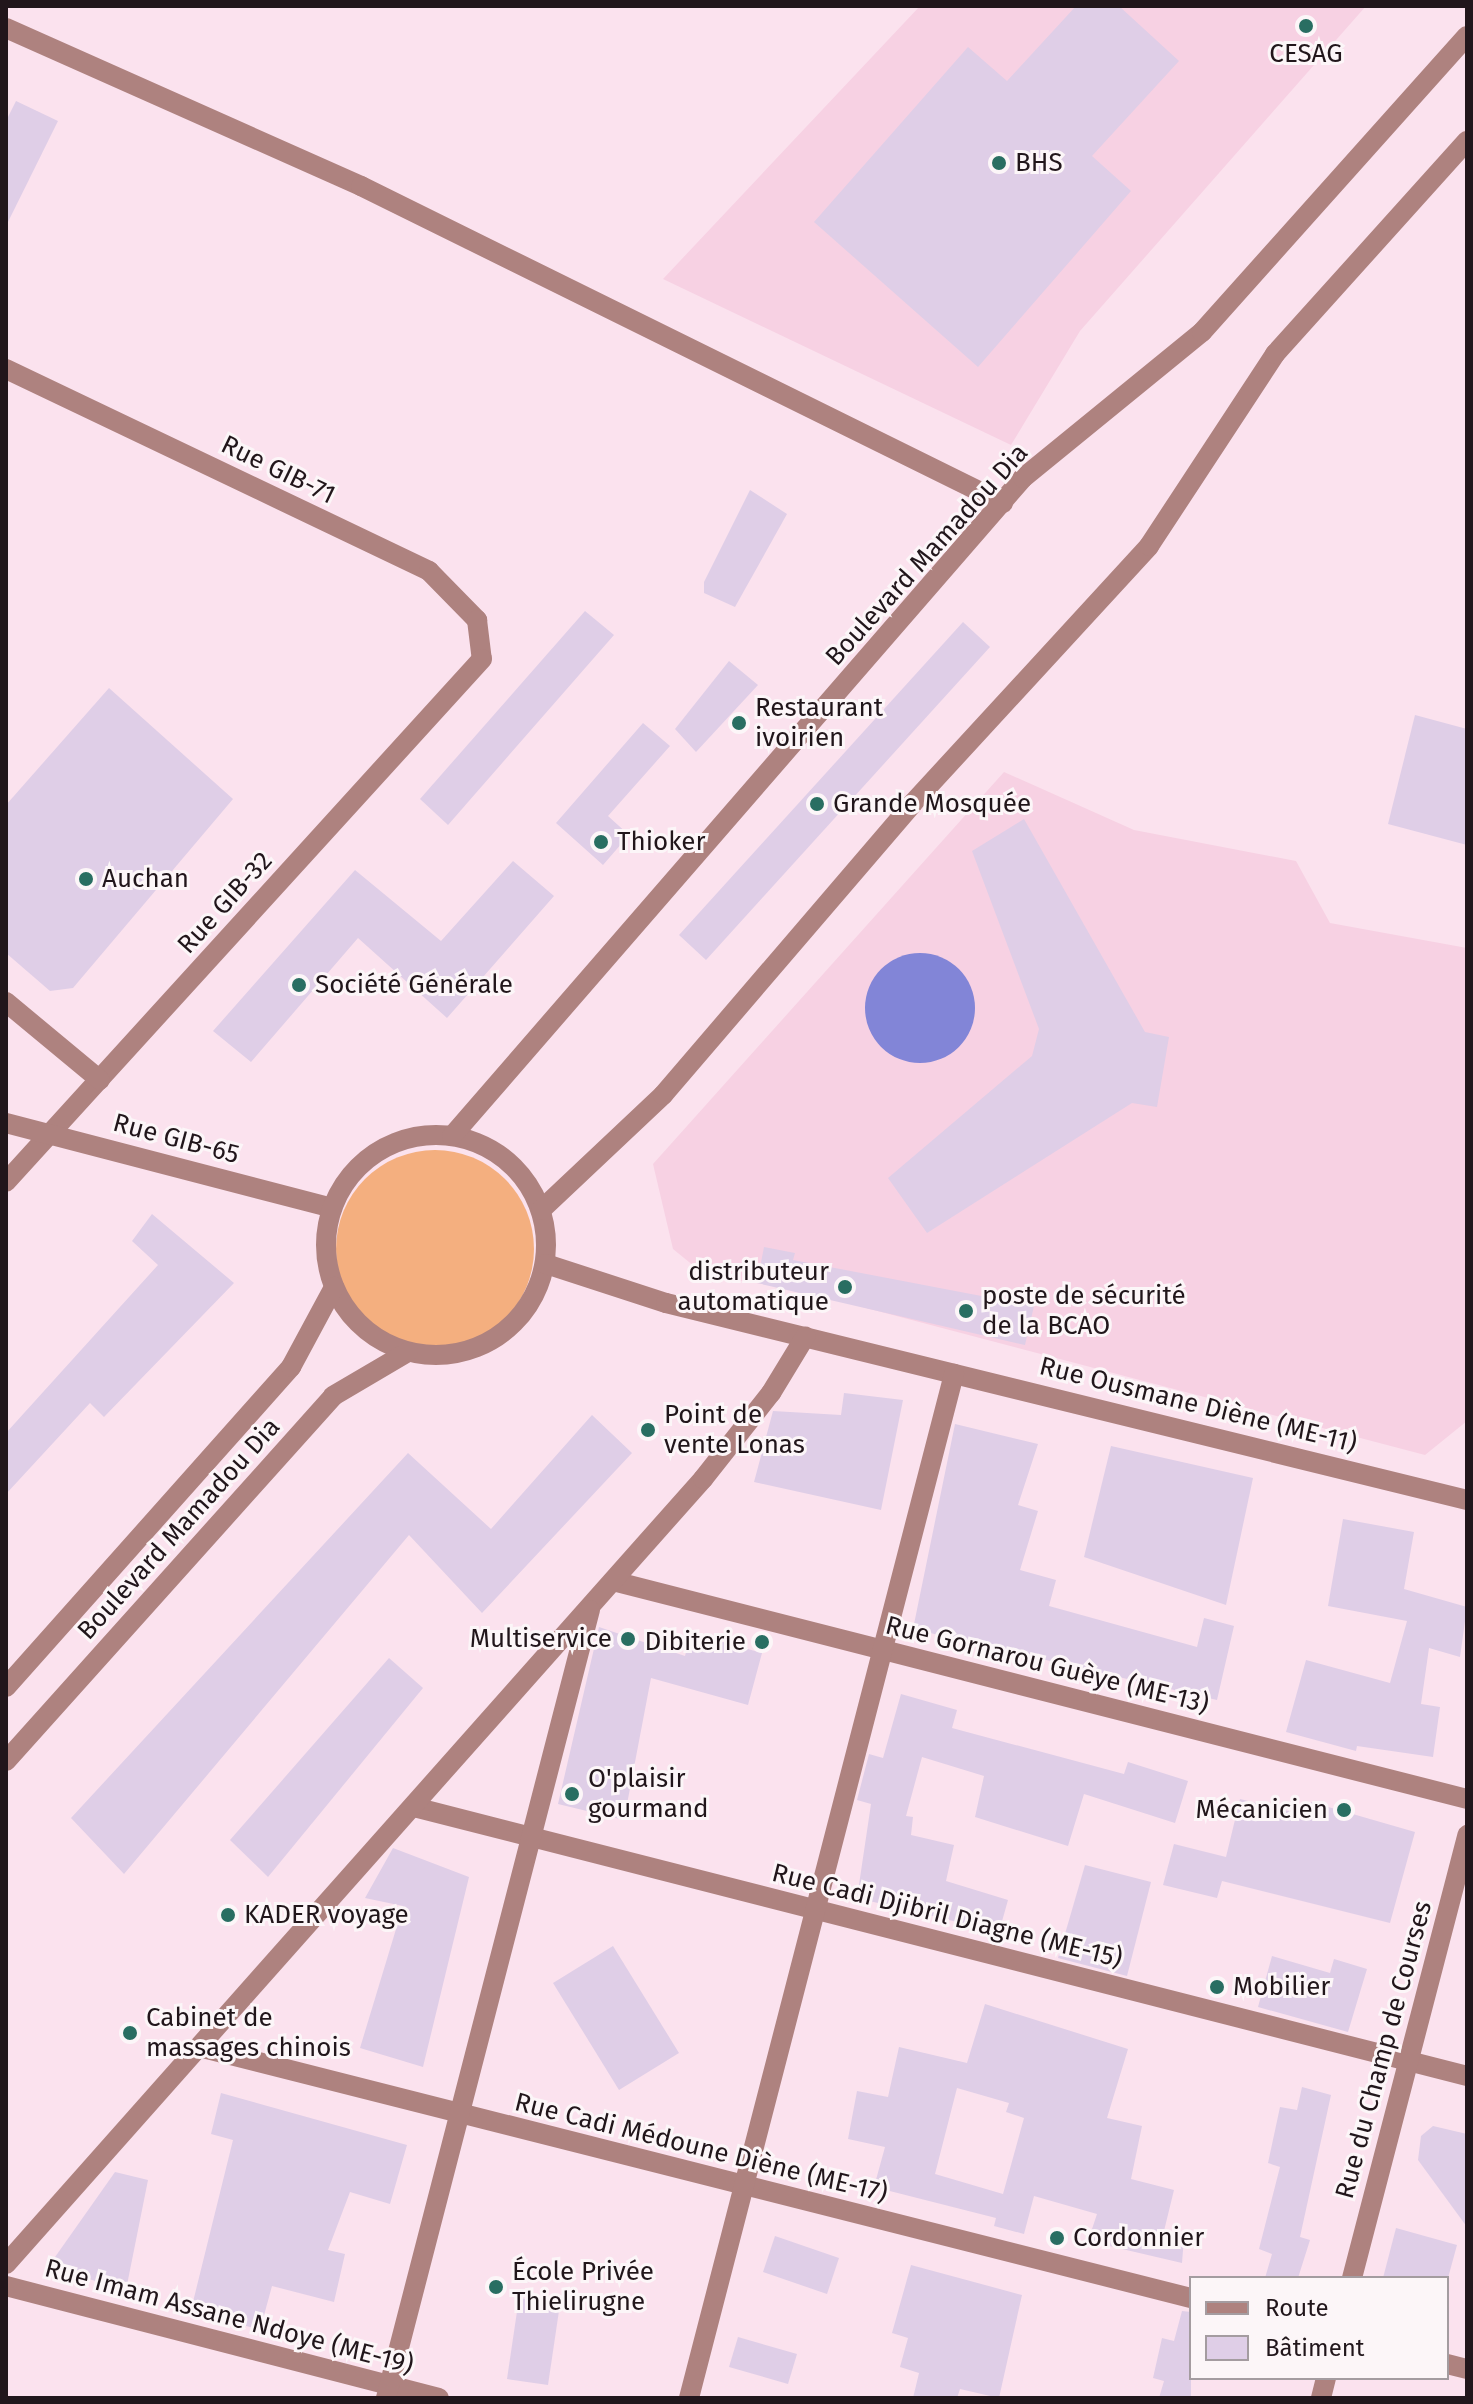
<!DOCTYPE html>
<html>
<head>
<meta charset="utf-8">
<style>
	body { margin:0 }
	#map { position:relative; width:1473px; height:2404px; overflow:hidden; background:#fbe2ee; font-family:"Fira Sans",sans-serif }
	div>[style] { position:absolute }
	.built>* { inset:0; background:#f7d1e3 }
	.green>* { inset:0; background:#f4af7f }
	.round { border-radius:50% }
	.water>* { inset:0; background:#8285d7 }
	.building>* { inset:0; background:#dfcee7 }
	.minor>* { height:20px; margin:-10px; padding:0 10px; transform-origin:10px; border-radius:10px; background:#ae827f }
	.minor>.ring { margin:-10px; padding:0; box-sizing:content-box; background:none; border:20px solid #ae827f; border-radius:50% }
	.dots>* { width:22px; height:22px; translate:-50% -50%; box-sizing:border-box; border:4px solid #fcf6f8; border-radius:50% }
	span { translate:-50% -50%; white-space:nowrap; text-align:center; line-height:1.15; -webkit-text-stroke:6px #fcf6f8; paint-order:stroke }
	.poi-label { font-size:26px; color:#21161b }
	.left { translate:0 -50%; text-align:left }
	.right { translate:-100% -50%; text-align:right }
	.street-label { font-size:26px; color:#21161b }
	.frame { position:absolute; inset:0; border:8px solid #21161b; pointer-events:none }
	.legend { position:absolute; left:1189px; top:2276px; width:260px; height:104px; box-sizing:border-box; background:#fcf6f8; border:2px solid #a49ca0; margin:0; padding:10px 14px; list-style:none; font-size:24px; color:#21161b }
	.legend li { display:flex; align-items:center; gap:16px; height:40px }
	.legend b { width:40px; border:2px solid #a49ca0 }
</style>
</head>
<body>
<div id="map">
	<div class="built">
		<div style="clip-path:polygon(920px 6px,1366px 6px,1080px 331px,1011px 445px,663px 279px)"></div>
		<div style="clip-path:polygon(1004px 772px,1134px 830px,1296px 861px,1330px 923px,1467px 948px,1467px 1421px,1425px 1455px,794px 1289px,705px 1275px,673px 1249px,653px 1164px)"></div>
	</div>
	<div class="green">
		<div class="round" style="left:336px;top:1150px;width:198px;height:198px"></div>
	</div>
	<div class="water">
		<div class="round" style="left:865px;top:953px;width:110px;height:110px"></div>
	</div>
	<div class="building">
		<div style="clip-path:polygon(1076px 6px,1119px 6px,1179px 61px,1092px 156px,1131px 191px,978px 367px,814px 222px,968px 47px,1007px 81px)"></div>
		<div style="clip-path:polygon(16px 101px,58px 121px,6px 226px,6px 121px)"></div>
		<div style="clip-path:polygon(750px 490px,787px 514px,735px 607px,704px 593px,704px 582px)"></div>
		<div style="clip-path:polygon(585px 611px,614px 635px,448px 825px,420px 799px)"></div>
		<div style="clip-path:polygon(963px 622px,990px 647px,706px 960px,679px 935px)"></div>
		<div style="clip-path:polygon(729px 661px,758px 685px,696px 752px,675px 729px)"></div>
		<div style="clip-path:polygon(109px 688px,233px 799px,73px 988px,50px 991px,6px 953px,6px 805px)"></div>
		<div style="clip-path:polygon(1415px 715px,1467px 729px,1467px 845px,1388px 824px)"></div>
		<div style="clip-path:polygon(643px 723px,670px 746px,608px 816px,629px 835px,603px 865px,556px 823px)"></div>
		<div style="clip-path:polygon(1024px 819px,1145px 1032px,1169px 1037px,1157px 1107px,1132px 1103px,927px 1233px,888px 1178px,1032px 1056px,1039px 1029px,972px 851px)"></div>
		<div style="clip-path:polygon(513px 861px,554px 896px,447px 1018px,358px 938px,251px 1062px,213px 1031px,355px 870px,441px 941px)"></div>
		<div style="clip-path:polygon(152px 1214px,234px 1283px,104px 1417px,90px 1403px,6px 1494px,6px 1433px,158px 1265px,132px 1241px)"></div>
		<div style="clip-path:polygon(764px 1247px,795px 1253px,793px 1260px,1034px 1306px,1025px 1345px,757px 1283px)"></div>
		<div style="clip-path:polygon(844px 1393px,903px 1400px,881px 1510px,754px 1482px,773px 1411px,841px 1415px)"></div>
		<div style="clip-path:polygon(592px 1415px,632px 1453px,482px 1613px,409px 1535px,124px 1874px,71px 1818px,408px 1453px,491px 1529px)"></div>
		<div style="clip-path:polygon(955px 1424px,1038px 1444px,1018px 1505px,1038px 1511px,1020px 1570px,1056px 1580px,1049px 1606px,1197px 1647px,1204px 1618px,1234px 1626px,1217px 1700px,913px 1629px)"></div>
		<div style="clip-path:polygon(1111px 1446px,1253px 1478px,1226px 1605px,1084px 1557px)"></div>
		<div style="clip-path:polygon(1343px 1519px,1414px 1532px,1404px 1589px,1467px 1607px,1460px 1657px,1429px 1648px,1421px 1704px,1440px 1707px,1433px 1757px,1357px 1746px,1356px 1751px,1286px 1732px,1306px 1660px,1390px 1683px,1407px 1621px,1328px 1606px)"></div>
		<div style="clip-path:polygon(599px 1627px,685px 1656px,691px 1633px,762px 1653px,748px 1705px,651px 1678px,624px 1820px,558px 1804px)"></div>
		<div style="clip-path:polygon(389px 1658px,423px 1688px,268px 1877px,230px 1840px)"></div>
		<div style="clip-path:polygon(901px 1694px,957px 1710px,952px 1728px,1124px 1774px,1128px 1762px,1188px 1781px,1175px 1823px,1084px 1794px,1068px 1846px,975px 1817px,984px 1776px,922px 1757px,906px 1816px,913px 1817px,911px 1835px,954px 1845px,946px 1881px,1008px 1900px,999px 1932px,857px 1898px,871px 1804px,857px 1800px,869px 1754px,883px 1758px)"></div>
		<div style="clip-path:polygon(1240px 1799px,1307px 1816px,1311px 1802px,1415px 1832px,1390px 1923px,1222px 1881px,1217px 1898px,1163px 1885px,1174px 1844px,1226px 1857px)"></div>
		<div style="clip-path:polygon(393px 1848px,469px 1877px,423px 2067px,360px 2048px,403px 1906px,365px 1898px)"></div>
		<div style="clip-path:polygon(1085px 1865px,1151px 1882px,1127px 1976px,1058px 1958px)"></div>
		<div style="clip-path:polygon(613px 1946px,679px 2053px,619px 2090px,553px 1983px)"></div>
		<div style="clip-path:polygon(1272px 1956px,1330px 1973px,1334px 1959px,1367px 1969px,1348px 2032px,1258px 2007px)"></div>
		<div style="clip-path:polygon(evenodd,985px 2004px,1128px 2049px,1107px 2118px,1142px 2126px,1131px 2179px,1174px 2190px,1163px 2235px,1184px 2238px,1182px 2263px,1088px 2241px,1097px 2214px,1034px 2196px,1024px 2234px,994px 2226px,996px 2218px,874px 2187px,885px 2147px,848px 2139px,857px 2091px,888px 2097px,899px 2047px,967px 2063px,985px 2004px,957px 2088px,1009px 2103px,1006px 2112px,1024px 2118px,1003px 2194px,935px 2174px,957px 2088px)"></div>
		<div style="clip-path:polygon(1302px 2087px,1331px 2095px,1300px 2237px,1310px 2240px,1298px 2278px,1265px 2278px,1272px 2254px,1259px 2249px,1280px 2167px,1268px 2163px,1280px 2107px,1297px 2110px)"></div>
		<div style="clip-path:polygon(221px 2093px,407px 2145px,390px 2204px,350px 2192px,328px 2250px,345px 2254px,334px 2302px,272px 2286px,260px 2330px,191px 2310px,233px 2140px,211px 2134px)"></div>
		<div style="clip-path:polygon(1433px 2126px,1467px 2134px,1467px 2227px,1418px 2160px,1421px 2136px)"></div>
		<div style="clip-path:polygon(115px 2172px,148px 2180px,126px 2290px,48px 2267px)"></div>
		<div style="clip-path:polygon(1396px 2228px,1457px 2245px,1448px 2278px,1383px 2278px)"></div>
		<div style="clip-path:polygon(775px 2236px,839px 2258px,827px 2294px,763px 2272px)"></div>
		<div style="clip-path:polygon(911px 2265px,1022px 2295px,999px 2398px,960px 2389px,957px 2398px,913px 2398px,919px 2373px,900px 2367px,908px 2338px,892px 2333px)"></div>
		<div style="clip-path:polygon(519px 2298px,560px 2304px,548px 2385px,507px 2379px)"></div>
		<div style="clip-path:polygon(1182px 2311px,1191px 2312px,1191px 2398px,1159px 2398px,1164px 2381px,1153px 2378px,1162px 2338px,1174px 2341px)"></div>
		<div style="clip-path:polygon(738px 2337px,797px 2354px,788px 2384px,729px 2367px)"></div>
	</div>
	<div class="minor">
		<div style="left:6px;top:28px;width:389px;rotate:24deg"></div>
		<div style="left:361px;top:186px;width:716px;rotate:26.28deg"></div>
		<div style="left:6px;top:369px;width:469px;rotate:25.5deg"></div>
		<div style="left:429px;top:571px;width:69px;rotate:45.6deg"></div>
		<div style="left:477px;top:620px;width:39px;rotate:83deg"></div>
		<div style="left:482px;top:659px;width:707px;rotate:132.31deg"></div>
		<div style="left:6px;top:1002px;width:122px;rotate:39.7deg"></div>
		<div style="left:6px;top:1123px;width:337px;rotate:14.6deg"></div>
		<div class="ring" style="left:326px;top:1135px;width:200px;height:200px"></div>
		<div style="left:452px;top:1136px;width:871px;rotate:-49.05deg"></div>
		<div style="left:1023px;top:478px;width:231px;rotate:-39.2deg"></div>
		<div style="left:1202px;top:332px;width:397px;rotate:-48.2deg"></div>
		<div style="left:541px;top:1210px;width:168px;rotate:-43.3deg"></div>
		<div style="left:663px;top:1095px;width:383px;rotate:-49.4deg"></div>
		<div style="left:912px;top:804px;width:350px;rotate:-47.4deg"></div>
		<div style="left:1149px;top:546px;width:230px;rotate:-56.7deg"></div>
		<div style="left:1275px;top:354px;width:287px;rotate:-48deg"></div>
		<div style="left:546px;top:1264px;width:126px;rotate:18deg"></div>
		<div style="left:666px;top:1303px;width:825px;rotate:13.82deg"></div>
		<div style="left:613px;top:1581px;width:881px;rotate:14.32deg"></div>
		<div style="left:6px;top:1687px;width:429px;rotate:-48.3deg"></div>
		<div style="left:291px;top:1367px;width:91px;rotate:-61.7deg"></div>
		<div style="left:6px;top:1761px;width:490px;rotate:-48.1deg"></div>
		<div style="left:333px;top:1396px;width:87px;rotate:-30.4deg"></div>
		<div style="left:414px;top:1807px;width:1087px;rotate:14.33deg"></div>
		<div style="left:199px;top:2047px;width:1023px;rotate:14.2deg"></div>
		<div style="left:6px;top:2264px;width:1050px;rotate:-48.4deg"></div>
		<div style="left:703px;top:1479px;width:110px;rotate:-51.7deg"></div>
		<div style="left:771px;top:1393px;width:66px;rotate:-58.7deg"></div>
		<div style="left:1352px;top:2278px;width:458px;rotate:-75.4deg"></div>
		<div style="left:6px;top:2286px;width:447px;rotate:14.5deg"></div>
		<div style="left:1447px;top:2364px;width:21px;rotate:14deg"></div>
		<div style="left:386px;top:2398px;width:814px;rotate:-75.49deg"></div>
		<div style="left:689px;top:2398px;width:1058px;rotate:-75.49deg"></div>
		<div style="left:1321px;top:2398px;width:21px;rotate:-76deg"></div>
	</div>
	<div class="dots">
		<div style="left:1306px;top:26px;background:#296e62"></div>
		<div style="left:999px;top:163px;background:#296e62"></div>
		<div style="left:739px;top:723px;background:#296e62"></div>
		<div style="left:817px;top:804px;background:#296e62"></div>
		<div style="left:601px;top:842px;background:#296e62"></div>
		<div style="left:86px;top:879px;background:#296e62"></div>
		<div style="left:299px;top:985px;background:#296e62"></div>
		<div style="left:845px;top:1287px;background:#296e62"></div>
		<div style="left:966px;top:1311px;background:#296e62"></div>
		<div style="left:648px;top:1430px;background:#296e62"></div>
		<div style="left:628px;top:1639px;background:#296e62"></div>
		<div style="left:762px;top:1642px;background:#296e62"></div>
		<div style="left:572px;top:1794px;background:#296e62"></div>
		<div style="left:1344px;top:1810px;background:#296e62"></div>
		<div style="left:228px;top:1915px;background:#296e62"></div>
		<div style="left:1217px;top:1987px;background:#296e62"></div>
		<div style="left:130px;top:2033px;background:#296e62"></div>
		<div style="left:1057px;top:2238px;background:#296e62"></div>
		<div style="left:496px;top:2287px;background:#296e62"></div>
	</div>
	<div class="poi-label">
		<span style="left:1306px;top:54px">CESAG</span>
		<span class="left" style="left:1015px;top:163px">BHS</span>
		<span class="left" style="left:755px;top:723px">Restaurant<br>ivoirien</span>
		<span class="left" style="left:833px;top:804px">Grande Mosquée</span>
		<span class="left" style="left:617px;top:842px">Thioker</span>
		<span class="left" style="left:102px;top:879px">Auchan</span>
		<span class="left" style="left:315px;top:985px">Société Générale</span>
		<span class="right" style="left:829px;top:1287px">distributeur<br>automatique</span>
		<span class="left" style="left:982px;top:1311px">poste de sécurité<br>de la BCAO</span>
		<span class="left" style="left:664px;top:1430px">Point de<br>vente Lonas</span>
		<span class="right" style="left:612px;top:1639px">Multiservice</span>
		<span class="right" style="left:746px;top:1642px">Dibiterie</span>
		<span class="left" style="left:588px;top:1794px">O'plaisir<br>gourmand</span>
		<span class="right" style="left:1328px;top:1810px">Mécanicien</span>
		<span class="left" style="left:244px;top:1915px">KADER voyage</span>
		<span class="left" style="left:1233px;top:1987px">Mobilier</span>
		<span class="left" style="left:146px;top:2033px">Cabinet de<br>massages chinois</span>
		<span class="left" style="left:1073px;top:2238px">Cordonnier</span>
		<span class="left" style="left:512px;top:2287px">École Privée<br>Thielirugne</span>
	</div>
	<div class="street-label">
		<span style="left:278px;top:470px;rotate:26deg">Rue GIB-71</span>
		<span style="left:927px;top:555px;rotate:-48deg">Boulevard Mamadou Dia</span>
		<span style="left:225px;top:903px;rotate:-48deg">Rue GIB-32</span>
		<span style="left:176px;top:1139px;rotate:15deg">Rue GIB-65</span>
		<span style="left:1198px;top:1405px;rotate:14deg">Rue Ousmane Diène (ME-11)</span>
		<span style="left:179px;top:1529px;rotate:-48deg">Boulevard Mamadou Dia</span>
		<span style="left:1047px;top:1665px;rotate:14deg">Rue Gornarou Guèye (ME-13)</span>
		<span style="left:947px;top:1916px;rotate:14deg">Rue Cadi Djibril Diagne (ME-15)</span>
		<span style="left:1384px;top:2050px;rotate:-75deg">Rue du Champ de Courses</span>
		<span style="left:701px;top:2148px;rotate:14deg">Rue Cadi Médoune Diène (ME-17)</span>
		<span style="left:229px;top:2317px;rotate:15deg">Rue Imam Assane Ndoye (ME-19)</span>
	</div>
	<div class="frame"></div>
	<ul class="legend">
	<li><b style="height:10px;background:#ae827f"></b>Route</li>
	<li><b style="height:22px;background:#dfcee7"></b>Bâtiment</li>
	</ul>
</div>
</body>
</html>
